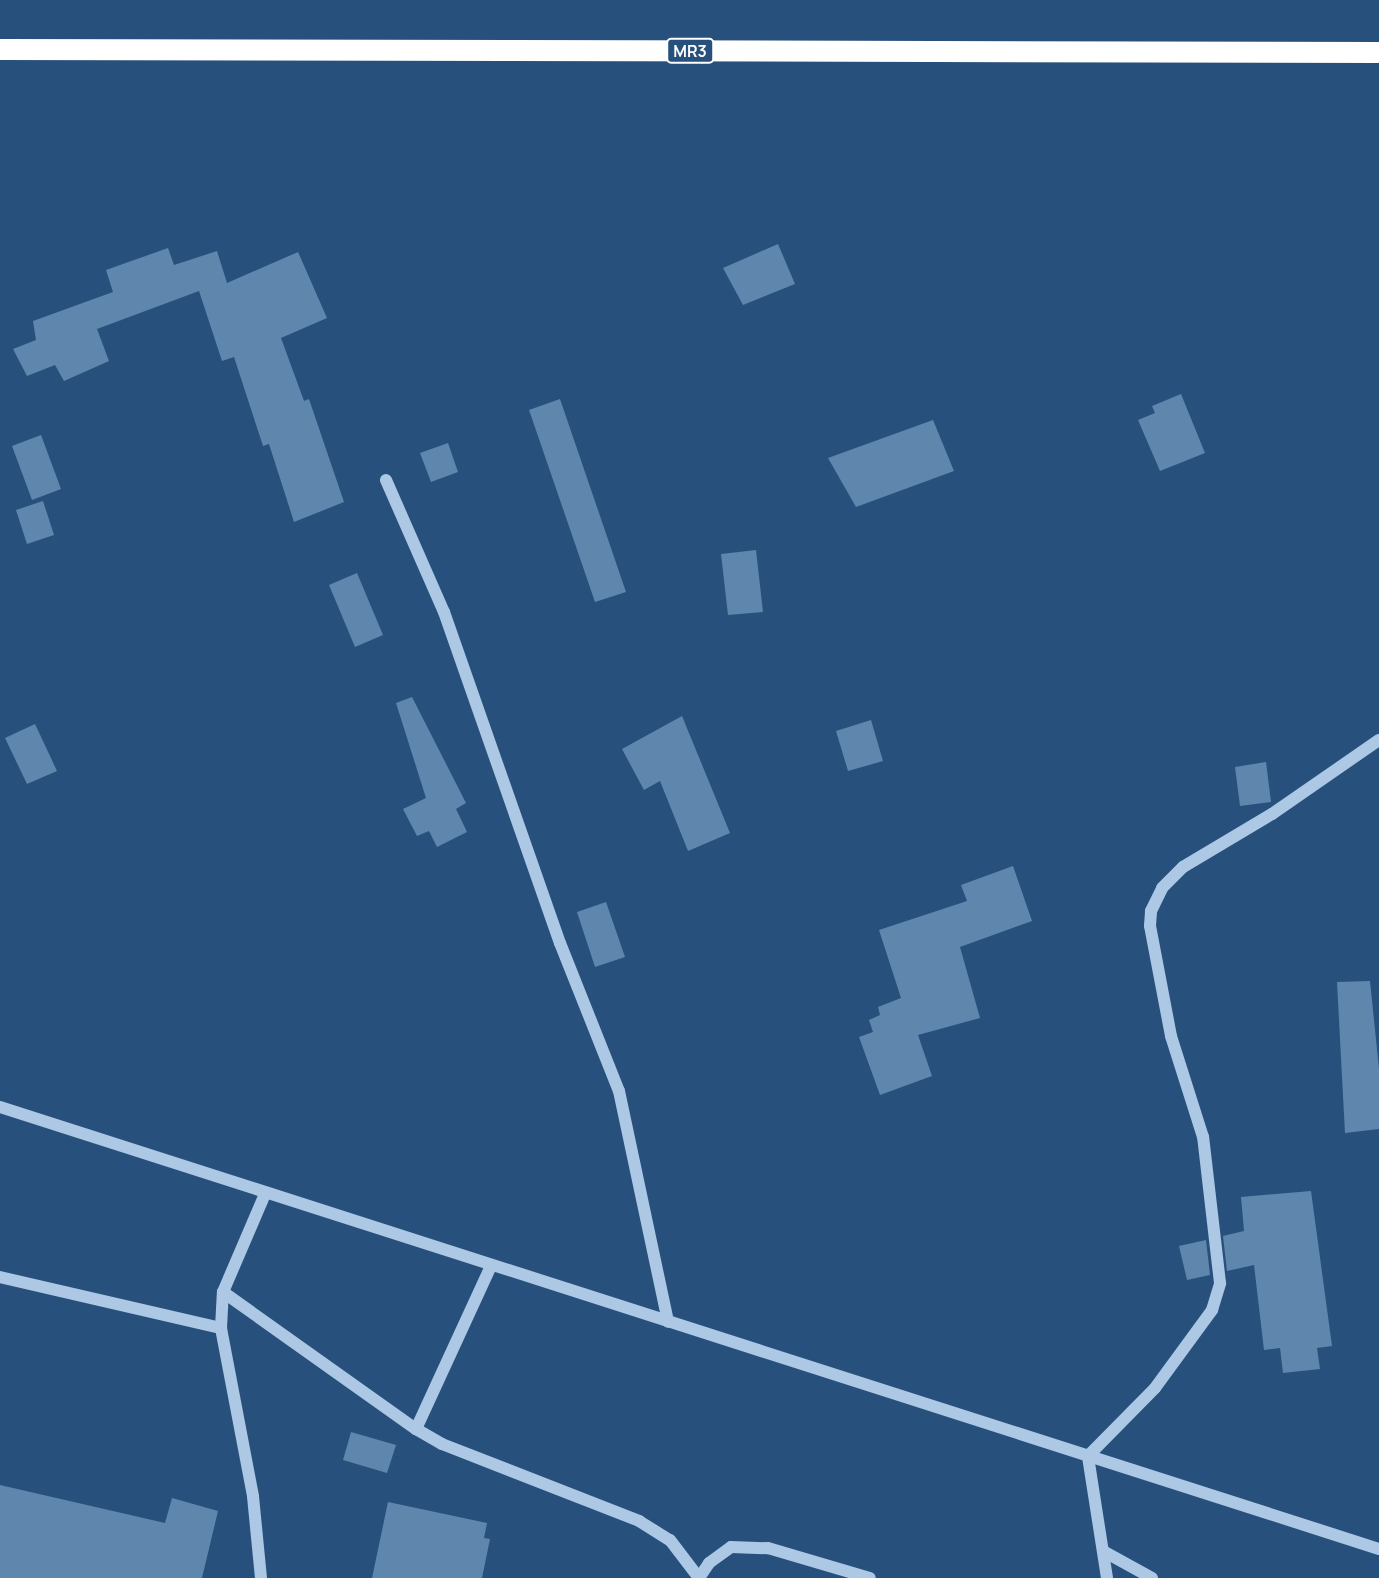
<!DOCTYPE html>
<html>
<head>
<meta charset="utf-8">
<style>
	body { margin:0 }
	#map { position:relative; width:1379px; height:1578px; overflow:hidden; background:#27517c; font-family:Manrope,sans-serif }
	div>[style] { position:absolute }
	.building>* { inset:0; background:#5f86ad }
	.minor>* { height:12px; margin:-6px; padding:0 6px; transform-origin:6px; border-radius:6px; background:#acc8e4 }
	.highway>* { height:21px; margin:-10.5px; padding:0 10.5px; transform-origin:10.5px; border-radius:10.5px; background:#fff }
	span { translate:-50% -50%; white-space:nowrap; text-align:center; line-height:1.15; -webkit-text-stroke:6px #27517c; paint-order:stroke }
	.shield-label span { padding:2px 5px; background:#27517c; border:2px solid; border-radius:5px; -webkit-text-stroke-width:0 }
	.shield-label { font-size:16px; color:#fff; font-weight:700 }
</style>
</head>
<body>
<div id="map">
	<div class="building">
		<div style="clip-path:polygon(778px 244px,795px 284px,743px 305px,723px 268px)"></div>
		<div style="clip-path:polygon(168px 248px,174px 265px,217px 251px,227px 283px,298px 252px,327px 318px,281px 338px,304px 401px,309px 399px,344px 502px,294px 522px,269px 444px,263px 446px,234px 357px,222px 361px,199px 291px,97px 329px,109px 361px,64px 381px,55px 365px,27px 376px,13px 349px,36px 340px,33px 321px,113px 292px,106px 270px)"></div>
		<div style="clip-path:polygon(1181px 394px,1205px 453px,1160px 471px,1138px 420px,1155px 413px,1152px 406px)"></div>
		<div style="clip-path:polygon(560px 399px,626px 592px,595px 602px,529px 410px)"></div>
		<div style="clip-path:polygon(933px 420px,954px 471px,856px 507px,828px 458px)"></div>
		<div style="clip-path:polygon(41px 435px,61px 489px,32px 500px,12px 446px)"></div>
		<div style="clip-path:polygon(448px 443px,458px 472px,431px 482px,420px 453px)"></div>
		<div style="clip-path:polygon(43px 501px,54px 535px,27px 544px,16px 510px)"></div>
		<div style="clip-path:polygon(756px 550px,763px 612px,728px 615px,721px 554px)"></div>
		<div style="clip-path:polygon(357px 573px,383px 635px,355px 647px,329px 585px)"></div>
		<div style="clip-path:polygon(412px 697px,466px 803px,456px 809px,467px 832px,437px 847px,429px 831px,417px 836px,403px 809px,426px 798px,396px 703px)"></div>
		<div style="clip-path:polygon(682px 716px,730px 833px,688px 851px,660px 781px,644px 790px,622px 749px)"></div>
		<div style="clip-path:polygon(871px 720px,883px 761px,848px 771px,836px 731px)"></div>
		<div style="clip-path:polygon(35px 724px,57px 771px,27px 784px,5px 738px)"></div>
		<div style="clip-path:polygon(1266px 762px,1271px 802px,1240px 806px,1235px 767px)"></div>
		<div style="clip-path:polygon(1013px 866px,1032px 921px,960px 947px,980px 1018px,918px 1035px,932px 1076px,880px 1095px,859px 1037px,873px 1032px,869px 1020px,880px 1015px,878px 1007px,901px 998px,879px 930px,967px 901px,961px 885px)"></div>
		<div style="clip-path:polygon(606px 902px,625px 957px,595px 967px,577px 912px)"></div>
		<div style="clip-path:polygon(1370px 981px,1379px 1069px,1379px 1129px,1345px 1133px,1337px 982px)"></div>
		<div style="clip-path:polygon(1311px 1191px,1332px 1346px,1317px 1348px,1320px 1369px,1283px 1373px,1280px 1348px,1264px 1350px,1254px 1265px,1227px 1271px,1223px 1236px,1244px 1231px,1241px 1197px)"></div>
		<div style="clip-path:polygon(1206px 1240px,1210px 1275px,1187px 1280px,1179px 1246px)"></div>
		<div style="clip-path:polygon(351px 1432px,396px 1445px,387px 1473px,343px 1460px)"></div>
		<div style="clip-path:polygon(0 1485px,165px 1523px,172px 1498px,218px 1511px,202px 1578px,0 1578px)"></div>
		<div style="clip-path:polygon(388px 1502px,487px 1523px,484px 1538px,490px 1539px,482px 1578px,372px 1578px)"></div>
	</div>
	<div class="minor">
		<div style="left:386px;top:480px;width:144px;rotate:66.3deg"></div>
		<div style="left:444px;top:612px;width:351px;rotate:70.7deg"></div>
		<div style="left:560px;top:943px;width:159px;rotate:68.3deg"></div>
		<div style="left:619px;top:1091px;width:236px;rotate:78deg"></div>
		<div style="left:0;top:1107px;width:1448px;rotate:17.77deg"></div>
		<div style="left:0;top:1277px;width:227px;rotate:13deg"></div>
		<div style="left:223px;top:1292px;width:237px;rotate:35.4deg"></div>
		<div style="left:416px;top:1429px;width:30px;rotate:30deg"></div>
		<div style="left:442px;top:1444px;width:212px;rotate:21.3deg"></div>
		<div style="left:639px;top:1521px;width:36px;rotate:32deg"></div>
		<div style="left:670px;top:1540px;width:48px;rotate:52.7deg"></div>
		<div style="left:699px;top:1578px;width:18px;rotate:-56deg"></div>
		<div style="left:709px;top:1563px;width:27px;rotate:-36deg"></div>
		<div style="left:731px;top:1547px;width:37px;rotate:2deg"></div>
		<div style="left:768px;top:1548px;width:106px;rotate:16.4deg"></div>
		<div style="left:416px;top:1429px;width:179px;rotate:-65.3deg"></div>
		<div style="left:1103px;top:1551px;width:56px;rotate:28.9deg"></div>
		<div style="left:261px;top:1578px;width:82px;rotate:-95.6deg"></div>
		<div style="left:253px;top:1496px;width:171px;rotate:-100.8deg"></div>
		<div style="left:221px;top:1328px;width:36px;rotate:-87deg"></div>
		<div style="left:223px;top:1292px;width:107px;rotate:-66.8deg"></div>
		<div style="left:1107px;top:1578px;width:123px;rotate:-98.9deg"></div>
		<div style="left:1088px;top:1456px;width:95px;rotate:-45.4deg"></div>
		<div style="left:1155px;top:1388px;width:97px;rotate:-53.8deg"></div>
		<div style="left:1212px;top:1310px;width:28px;rotate:-73deg"></div>
		<div style="left:1220px;top:1283px;width:147px;rotate:-96.6deg"></div>
		<div style="left:1203px;top:1137px;width:106px;rotate:-107.6deg"></div>
		<div style="left:1171px;top:1036px;width:112px;rotate:-100.8deg"></div>
		<div style="left:1150px;top:926px;width:15px;rotate:-86deg"></div>
		<div style="left:1151px;top:911px;width:25px;rotate:-64deg"></div>
		<div style="left:1162px;top:888px;width:30px;rotate:-45deg"></div>
		<div style="left:1183px;top:867px;width:104px;rotate:-30.8deg"></div>
		<div style="left:1272px;top:814px;width:130px;rotate:-34.7deg"></div>
	</div>
	<div class="highway">
		<div style="left:0;top:49px;width:1379px;rotate:0.12deg"></div>
	</div>
	<div class="shield-label">
		<span style="left:690px;top:51px">MR3</span>
	</div>
</div>
</body>
</html>
